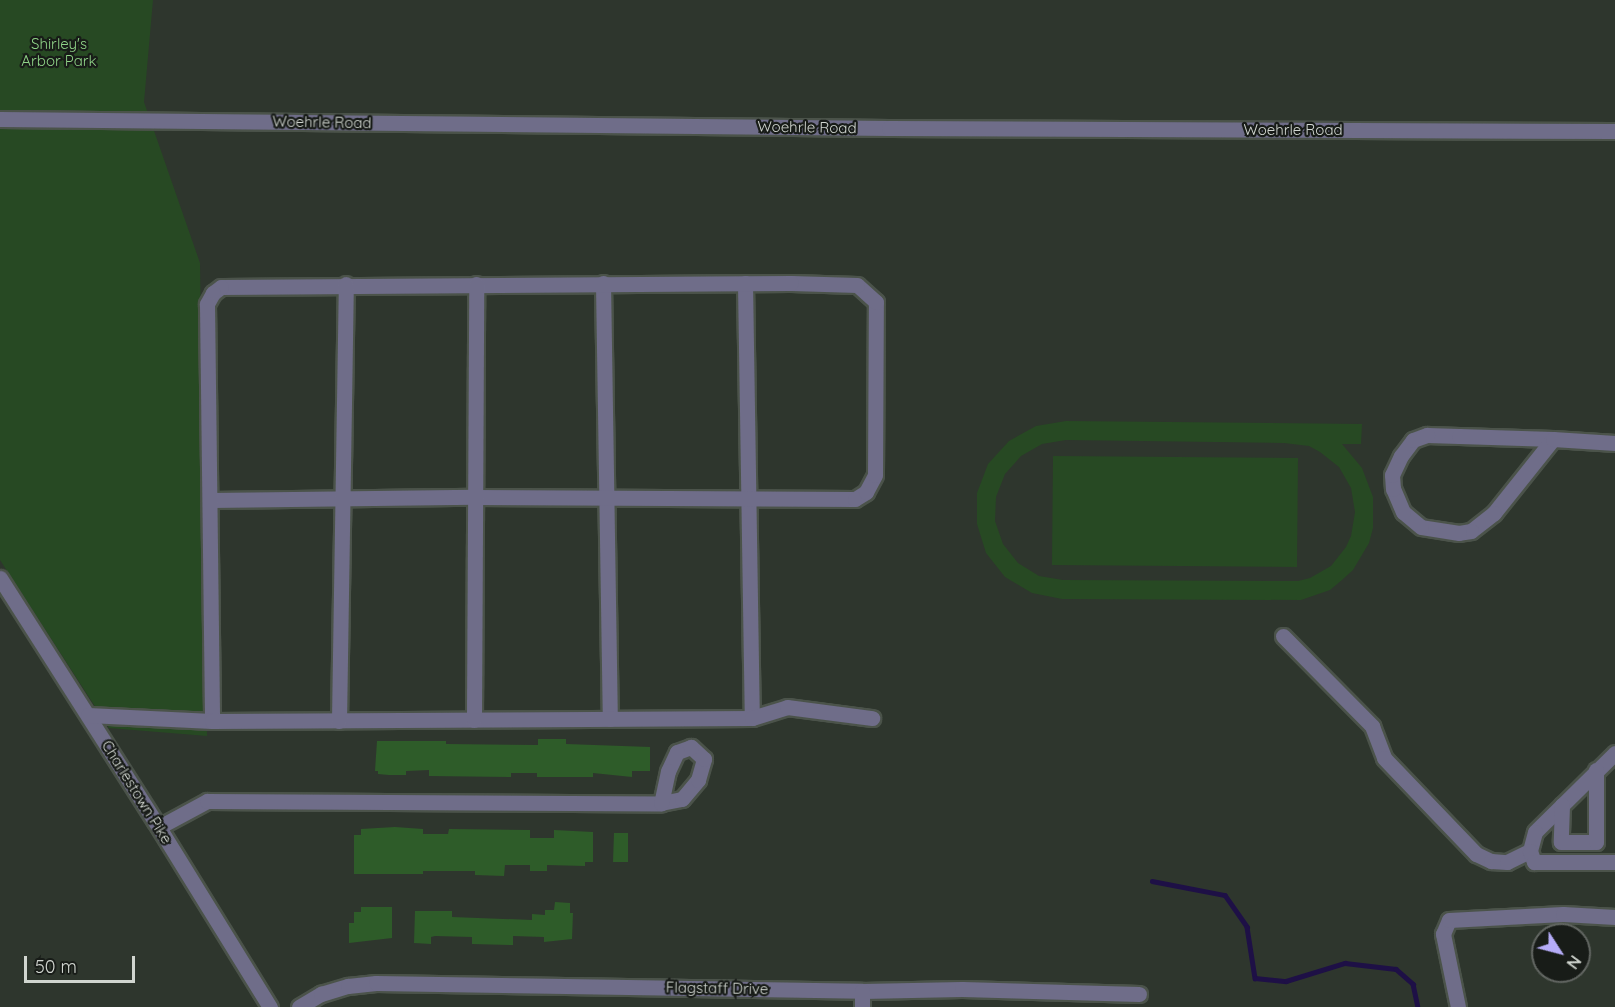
<!DOCTYPE html>
<html>
<head>
<meta charset="utf-8">
<style>
	body { margin:0 }
	#map { position:relative; width:1615px; height:1007px; overflow:hidden; background:#2e362d; font-family:Quicksand,sans-serif }
	div>[style] { position:absolute }
	.green>* { inset:0; background:#274923 }
	.stream>* { height:4.5px; margin:-2.25px; padding:0 2.25px; transform-origin:2.25px; border-radius:2.25px; background:#1e1046 }
	.building>* { inset:0; background:#2e5c29 }
	.roads { filter:drop-shadow(2px 0 #4b534a) drop-shadow(-2px 0 #4b534a) drop-shadow(0 2px #4b534a) drop-shadow(0 -2px #4b534a) }
	.minor>* { height:15px; margin:-7.5px; padding:0 7.5px; transform-origin:7.5px; border-radius:7.5px; background:#6f6d89 }
	span { translate:-50% -50%; white-space:nowrap; text-align:center; line-height:1.15; -webkit-text-stroke:4.5px #181c18; paint-order:stroke }
	.park-label { font-size:15px; color:#8fd387 }
	.street-label { font-size:15px; color:#d1d6d0 }
	.north { position:absolute; left:1531px; top:923px; width:60px; height:60px; box-sizing:border-box; background:#181c18; border:2px solid #626662; border-radius:50%; rotate:126deg; font-size:16px; font-weight:700; line-height:24px; text-align:center; color:#d1d6d0 }
	.north::after { content:''; display:block; margin:auto; width:21px; height:27px; background:#b5acf8; clip-path:polygon(50% 0,100% 100%,50% 72%,0 100%) }
	.scale { position:absolute; left:24px; top:956px; width:111px; height:27px; box-sizing:border-box; border:3px solid #d1d6d0; border-top:0; padding-left:8px; font-size:18px; line-height:21px; white-space:nowrap; color:#d1d6d0; -webkit-text-stroke:4px #181c18; paint-order:stroke }
</style>
</head>
<body>
<div id="map">
	<div class="green">
		<div style="clip-path:polygon(0 0,153px 0,144px 102px,200px 263px,207px 736px,109px 728px,0 560px)"></div>
		<div style="clip-path:polygon(evenodd,1066px 421px,1362px 424px,1361px 444px,1342px 444px,1362px 468px,1373px 497px,1373px 528px,1369px 543px,1353px 570px,1342px 580px,1330px 590px,1301px 600px,1062px 599px,1032px 593px,1005px 577px,986px 553px,977px 524px,977px 493px,988px 464px,1009px 441px,1036px 426px,1066px 421px,1066px 440px,1284px 443px,1309px 446px,1320px 452px,1339px 467px,1351px 488px,1355px 512px,1351px 536px,1346px 547px,1331px 566px,1310px 578px,1298px 581px,1063px 580px,1039px 576px,1018px 563px,1003px 544px,995px 521px,996px 497px,1005px 474px,1021px 456px,1042px 444px,1066px 440px)"></div>
		<div style="clip-path:polygon(1053px 456px,1298px 458px,1297px 567px,1052px 565px)"></div>
	</div>
	<div class="stream">
		<div style="left:1152px;top:881px;width:74px;rotate:10.9deg"></div>
		<div style="left:1225px;top:895px;width:39px;rotate:55deg"></div>
		<div style="left:1247px;top:927px;width:52px;rotate:81.1deg"></div>
		<div style="left:1255px;top:978px;width:31px;rotate:6deg"></div>
		<div style="left:1286px;top:981px;width:62px;rotate:-17deg"></div>
		<div style="left:1345px;top:963px;width:51px;rotate:6.7deg"></div>
		<div style="left:1396px;top:969px;width:23px;rotate:41deg"></div>
		<div style="left:1413px;top:984px;width:24px;rotate:78deg"></div>
	</div>
	<div class="building">
		<div style="clip-path:polygon(538px 739px,566px 739px,566px 744px,650px 747px,650px 771px,632px 771px,632px 777px,593px 773px,593px 777px,537px 777px,537px 773px,511px 773px,511px 777px,429px 776px,429px 770px,406px 771px,406px 775px,389px 775px,378px 774px,378px 771px,375px 771px,377px 741px,446px 741px,446px 744px,538px 745px)"></div>
		<div style="clip-path:polygon(395px 827px,423px 829px,423px 834px,448px 834px,449px 829px,530px 830px,530px 838px,554px 838px,554px 830px,593px 832px,593px 862px,585px 862px,585px 866px,547px 865px,547px 871px,530px 871px,530px 865px,505px 865px,504px 876px,475px 875px,475px 871px,423px 871px,423px 874px,354px 874px,354px 835px,361px 835px,361px 829px)"></div>
		<div style="clip-path:polygon(614px 833px,628px 833px,628px 862px,613px 862px)"></div>
		<div style="clip-path:polygon(555px 902px,570px 903px,570px 913px,573px 913px,572px 939px,544px 942px,544px 937px,513px 936px,513px 945px,472px 944px,472px 937px,435px 936px,431px 937px,431px 944px,414px 943px,415px 911px,452px 911px,452px 917px,532px 920px,532px 914px,545px 915px,545px 910px,554px 910px)"></div>
		<div style="clip-path:polygon(361px 907px,392px 907px,392px 938px,349px 943px,349px 923px,354px 923px,354px 912px,361px 912px)"></div>
	</div>
	<div class="roads">
		<div class="minor">
			<div style="left:0;top:119px;width:889px;rotate:0.58deg"></div>
			<div style="left:889px;top:128px;width:726px;rotate:0.24deg"></div>
			<div style="left:603px;top:283px;width:436px;rotate:89.1deg"></div>
			<div style="left:745px;top:283px;width:435px;rotate:89.1deg"></div>
			<div style="left:1427px;top:435px;width:32px;rotate:2deg"></div>
			<div style="left:1459px;top:436px;width:94px;rotate:1.8deg"></div>
			<div style="left:1553px;top:439px;width:95px;rotate:128.6deg"></div>
			<div style="left:1494px;top:513px;width:29px;rotate:142deg"></div>
			<div style="left:1471px;top:531px;width:12px;rotate:171deg"></div>
			<div style="left:1459px;top:533px;width:38px;rotate:-171deg"></div>
			<div style="left:1421px;top:527px;width:23px;rotate:-140deg"></div>
			<div style="left:1403px;top:512px;width:25px;rotate:-113deg"></div>
			<div style="left:1393px;top:489px;width:14px;rotate:-94deg"></div>
			<div style="left:1392px;top:475px;width:21px;rotate:-65deg"></div>
			<div style="left:1401px;top:456px;width:20px;rotate:-53deg"></div>
			<div style="left:1413px;top:440px;width:15px;rotate:-20deg"></div>
			<div style="left:1553px;top:439px;width:62px;rotate:3.7deg"></div>
			<div style="left:211px;top:500px;width:264px;rotate:-0.7deg"></div>
			<div style="left:475px;top:497px;width:380px;rotate:0.3deg"></div>
			<div style="left:855px;top:499px;width:13px;rotate:-32deg"></div>
			<div style="left:866px;top:492px;width:19px;rotate:-62deg"></div>
			<div style="left:875px;top:475px;width:173px;rotate:-89.7deg"></div>
			<div style="left:876px;top:302px;width:25px;rotate:-138deg"></div>
			<div style="left:857px;top:285px;width:66px;rotate:-178.3deg"></div>
			<div style="left:791px;top:283px;width:570px;rotate:179.6deg"></div>
			<div style="left:221px;top:287px;width:10px;rotate:143deg"></div>
			<div style="left:213px;top:293px;width:13px;rotate:119deg"></div>
			<div style="left:207px;top:304px;width:417px;rotate:89.3deg"></div>
			<div style="left:0;top:578px;width:288px;rotate:57.5deg"></div>
			<div style="left:155px;top:821px;width:219px;rotate:58.3deg"></div>
			<div style="left:1283px;top:636px;width:127px;rotate:45.3deg"></div>
			<div style="left:1372px;top:726px;width:34px;rotate:69deg"></div>
			<div style="left:1384px;top:758px;width:133px;rotate:46.2deg"></div>
			<div style="left:1476px;top:854px;width:17px;rotate:25deg"></div>
			<div style="left:1491px;top:861px;width:16px;rotate:4deg"></div>
			<div style="left:1507px;top:862px;width:25px;rotate:-26deg"></div>
			<div style="left:88px;top:715px;width:124px;rotate:2.8deg"></div>
			<div style="left:212px;top:721px;width:540px;rotate:-0.32deg"></div>
			<div style="left:752px;top:718px;width:37px;rotate:-17deg"></div>
			<div style="left:787px;top:707px;width:86px;rotate:7.4deg"></div>
			<div style="left:474px;top:720px;width:436px;rotate:-89.7deg"></div>
			<div style="left:339px;top:721px;width:437px;rotate:-89.1deg"></div>
			<div style="left:1615px;top:753px;width:112px;rotate:135.4deg"></div>
			<div style="left:1535px;top:832px;width:20px;rotate:105deg"></div>
			<div style="left:1530px;top:851px;width:12px;rotate:70deg"></div>
			<div style="left:1534px;top:862px;width:81px"></div>
			<div style="left:1562px;top:805px;width:37px;rotate:92deg"></div>
			<div style="left:1561px;top:842px;width:35px"></div>
			<div style="left:1596px;top:842px;width:72px;rotate:-90deg"></div>
			<div style="left:159px;top:827px;width:55px;rotate:-28.4deg"></div>
			<div style="left:207px;top:801px;width:454px;rotate:0.3deg"></div>
			<div style="left:661px;top:803px;width:21px;rotate:-11deg"></div>
			<div style="left:682px;top:799px;width:25px;rotate:-50deg"></div>
			<div style="left:698px;top:780px;width:22px;rotate:-74deg"></div>
			<div style="left:704px;top:759px;width:18px;rotate:-137deg"></div>
			<div style="left:691px;top:747px;width:15px;rotate:160deg"></div>
			<div style="left:677px;top:752px;width:21px;rotate:115deg"></div>
			<div style="left:668px;top:771px;width:33px;rotate:102deg"></div>
			<div style="left:299px;top:1007px;width:26px;rotate:-31deg"></div>
			<div style="left:321px;top:994px;width:28px;rotate:-17deg"></div>
			<div style="left:348px;top:986px;width:28px;rotate:-6deg"></div>
			<div style="left:376px;top:983px;width:486px;rotate:0.9deg"></div>
			<div style="left:862px;top:991px;width:100px;rotate:-1.1deg"></div>
			<div style="left:962px;top:989px;width:177px;rotate:1.6deg"></div>
			<div style="left:862px;top:1007px;width:16px;rotate:-90deg"></div>
			<div style="left:1458px;top:1007px;width:75px;rotate:-101.6deg"></div>
			<div style="left:1443px;top:934px;width:15px;rotate:-67deg"></div>
			<div style="left:1449px;top:920px;width:114px;rotate:-3deg"></div>
			<div style="left:1563px;top:914px;width:52px;rotate:3.3deg"></div>
		</div>
	</div>
	<div class="park-label">
		<span style="left:59px;top:52px">Shirley's<br>Arbor Park</span>
	</div>
	<div class="street-label">
		<span style="left:322px;top:122px;rotate:1deg">Woehrle Road</span>
		<span style="left:807px;top:127px;rotate:1deg">Woehrle Road</span>
		<span style="left:1293px;top:130px">Woehrle Road</span>
		<span style="left:137px;top:792px;rotate:58deg">Charlestown Pike</span>
		<span style="left:717px;top:988px;rotate:1deg">Flagstaff Drive</span>
	</div>
	<div class="north">N</div>
	<div class="scale">50 m</div>
</div>
</body>
</html>
